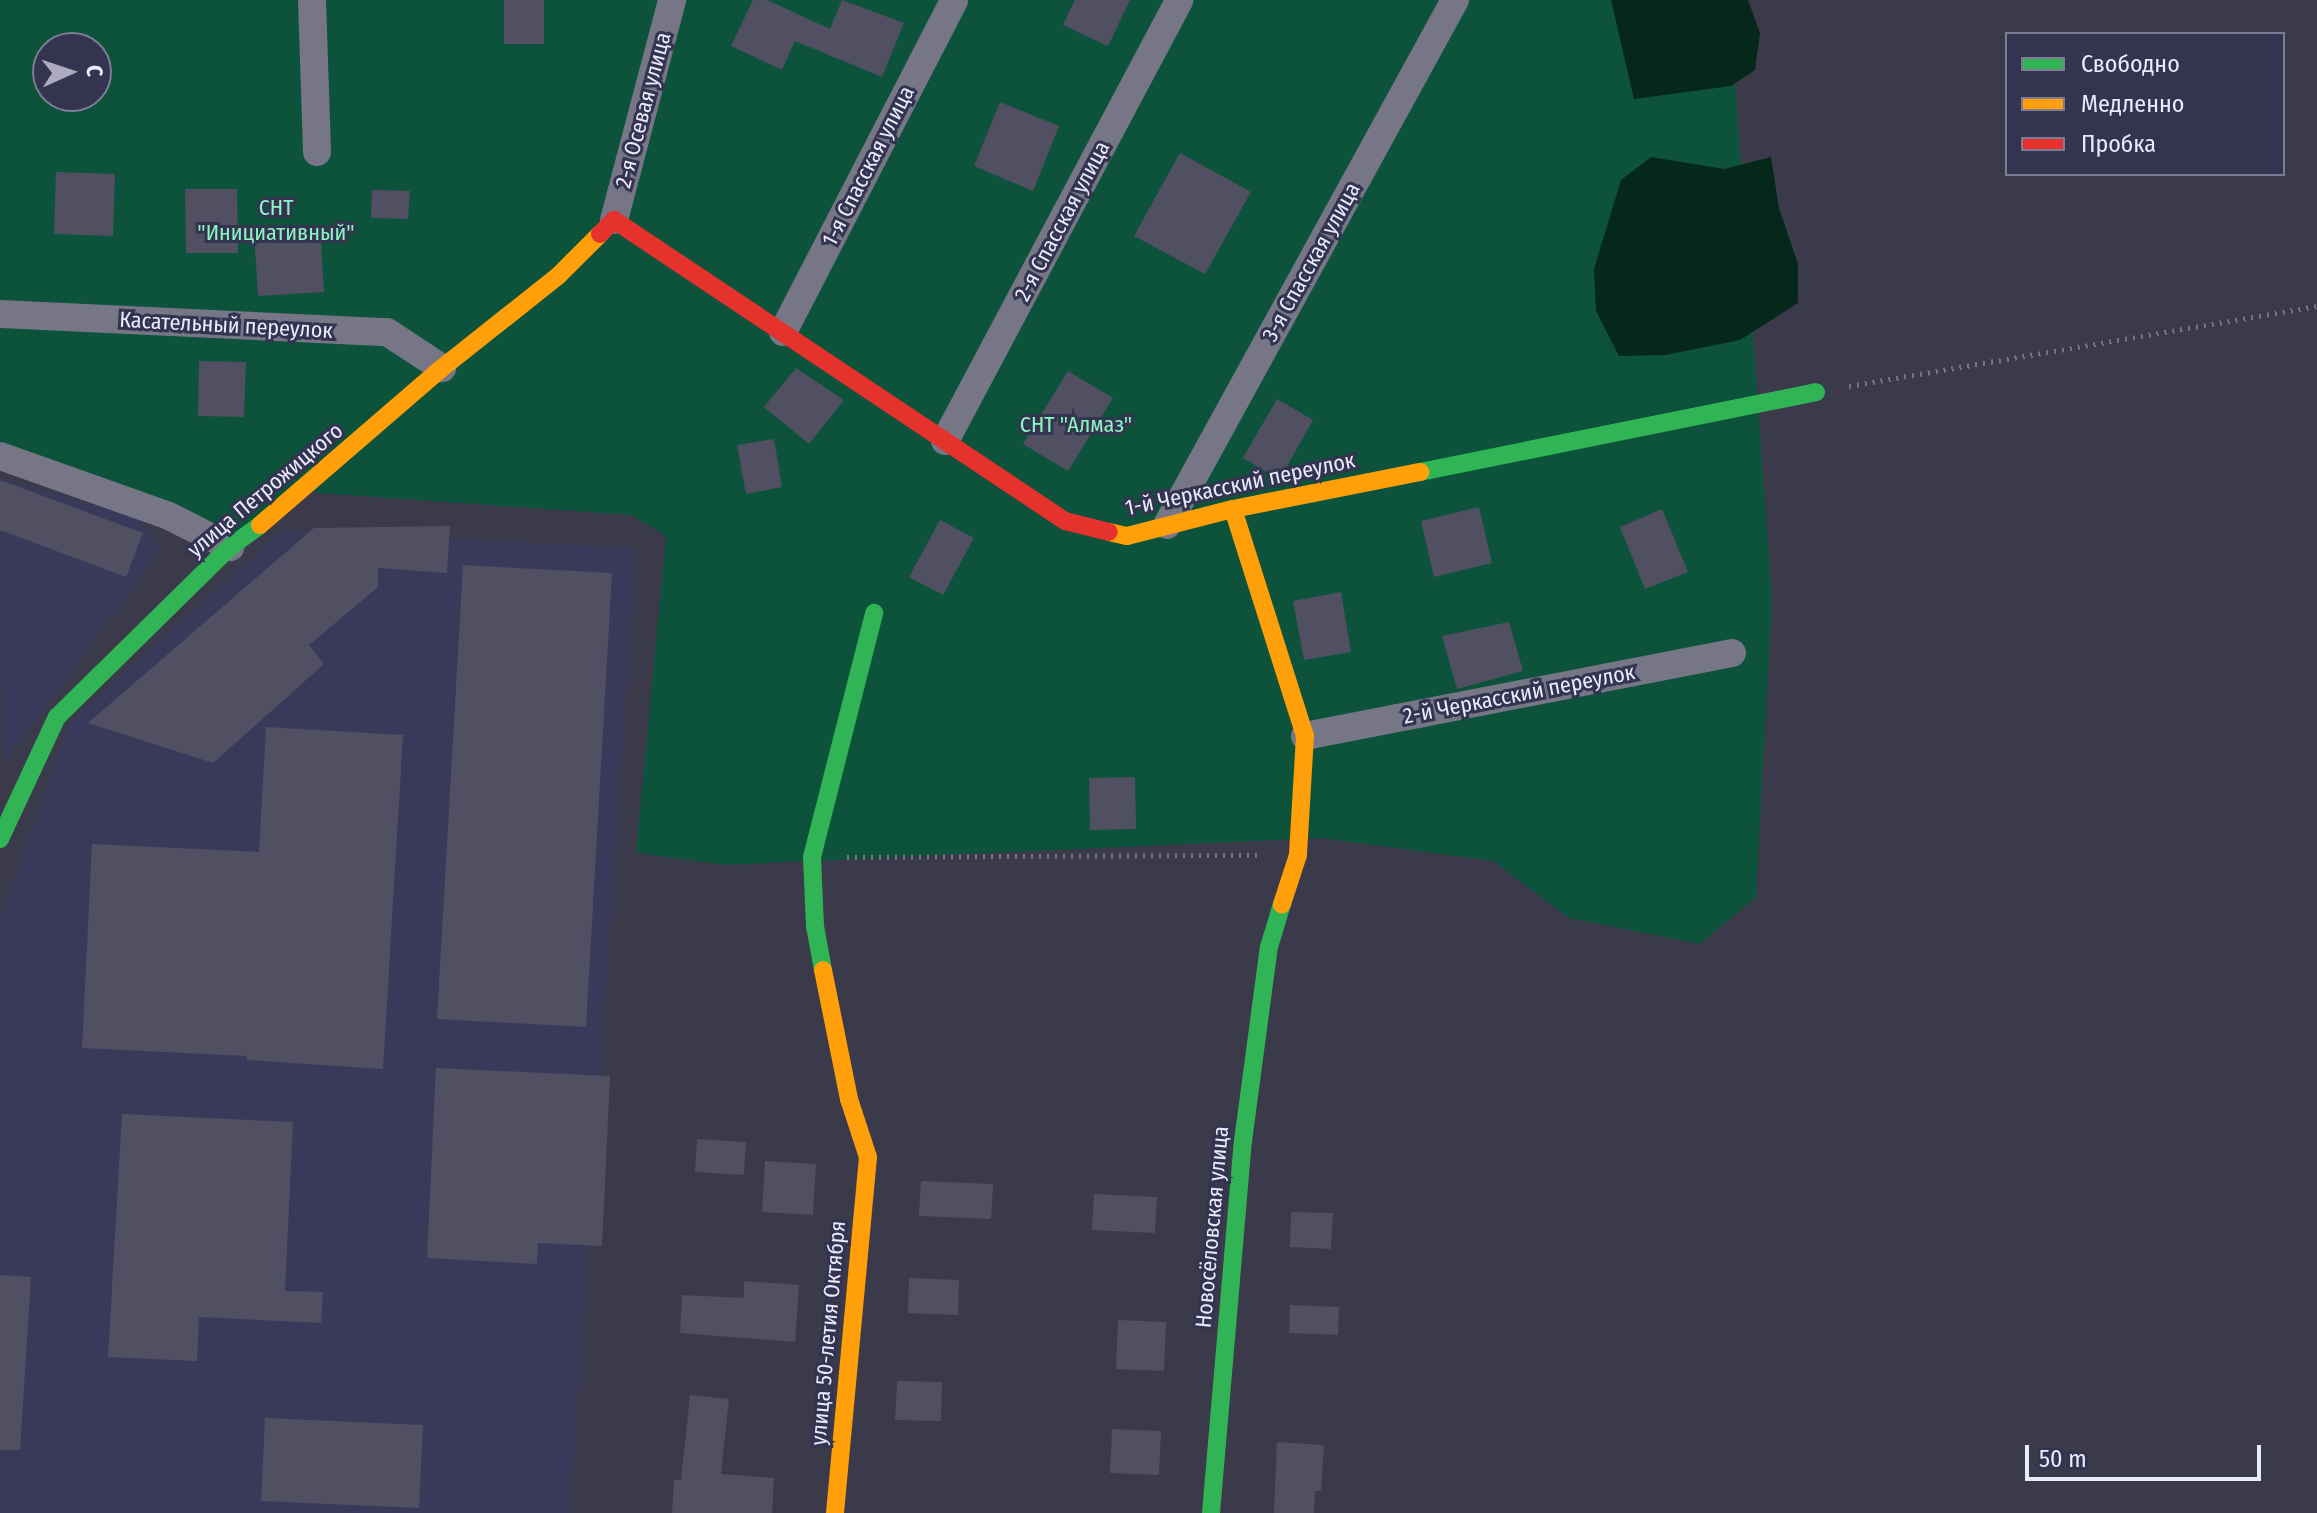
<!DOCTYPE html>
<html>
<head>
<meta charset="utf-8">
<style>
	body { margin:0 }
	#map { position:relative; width:2317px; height:1513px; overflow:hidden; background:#3a3a4a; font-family:"Fira Sans Condensed",sans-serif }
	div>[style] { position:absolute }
	.built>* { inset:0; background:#39395a }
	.green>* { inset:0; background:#0d523b }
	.water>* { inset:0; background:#05281a }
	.building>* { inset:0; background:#515062 }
	.path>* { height:5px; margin-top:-2.5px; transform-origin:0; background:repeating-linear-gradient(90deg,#757582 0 2px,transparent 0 8px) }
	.street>* { height:28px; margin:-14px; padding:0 14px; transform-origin:14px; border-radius:14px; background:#767686 }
	.fast>* { height:18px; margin:-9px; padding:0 9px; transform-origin:9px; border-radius:9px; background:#30b455 }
	.slow>* { height:18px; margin:-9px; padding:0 9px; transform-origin:9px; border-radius:9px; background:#ff9f0a }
	.jam>* { height:18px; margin:-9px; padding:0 9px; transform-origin:9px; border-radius:9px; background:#e5322d }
	span { translate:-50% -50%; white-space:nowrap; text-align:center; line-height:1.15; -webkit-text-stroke:6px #343450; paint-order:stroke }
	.street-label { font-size:22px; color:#e9eafd }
	.park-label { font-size:22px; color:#8bf5c2 }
	.legend { position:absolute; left:2005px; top:32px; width:280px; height:144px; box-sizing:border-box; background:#343450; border:2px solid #7c7d95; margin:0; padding:10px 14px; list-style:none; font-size:24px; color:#e9eafd }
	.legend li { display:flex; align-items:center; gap:16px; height:40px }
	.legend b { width:40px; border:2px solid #7c7d95 }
	.north { position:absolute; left:32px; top:32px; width:80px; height:80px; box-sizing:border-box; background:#343450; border:2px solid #7c7d95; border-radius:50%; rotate:87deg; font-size:22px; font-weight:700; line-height:32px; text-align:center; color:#e9eafd }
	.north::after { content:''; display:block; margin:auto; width:28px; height:36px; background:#acacbe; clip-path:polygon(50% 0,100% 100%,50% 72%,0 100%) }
	.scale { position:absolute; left:2025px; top:1445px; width:236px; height:36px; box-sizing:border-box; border:4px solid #e9eafd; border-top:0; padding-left:10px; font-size:24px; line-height:28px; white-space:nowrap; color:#e9eafd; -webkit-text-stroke:6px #343450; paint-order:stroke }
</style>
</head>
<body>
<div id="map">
	<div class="built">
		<div style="clip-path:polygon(0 477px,135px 517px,161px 548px,3px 766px)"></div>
		<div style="clip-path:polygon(282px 531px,636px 548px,570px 1513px,0 1513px,0 920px,70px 721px)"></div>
	</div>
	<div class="green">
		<div style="clip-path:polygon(evenodd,0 0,1729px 0,1772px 599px,1756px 897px,1700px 944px,1569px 918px,1493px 861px,1321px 838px,726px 865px,636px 853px,666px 536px,631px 515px,292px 491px,236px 538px,0 460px,0 0,48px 48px,96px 48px,96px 96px,48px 96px,48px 48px)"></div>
	</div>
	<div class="water">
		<div style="clip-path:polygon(1611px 0,1748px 0,1760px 33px,1755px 70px,1731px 86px,1634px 99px)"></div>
		<div style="clip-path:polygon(1651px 157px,1724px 169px,1771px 157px,1779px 208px,1798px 264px,1798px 303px,1740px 340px,1665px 355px,1619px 356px,1596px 311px,1594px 269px,1621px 180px)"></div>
	</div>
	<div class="building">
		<div style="clip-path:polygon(504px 0,544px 0,544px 44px,504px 44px)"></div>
		<div style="clip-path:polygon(753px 0,767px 0,830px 29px,842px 0,904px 23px,882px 77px,795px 41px,782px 70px,731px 46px)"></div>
		<div style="clip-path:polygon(1075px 0,1130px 0,1108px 46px,1063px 25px)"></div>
		<div style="clip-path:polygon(1000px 102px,1059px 126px,1033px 191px,974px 166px)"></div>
		<div style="clip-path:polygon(1180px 153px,1251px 192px,1205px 274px,1134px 236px)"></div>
		<div style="clip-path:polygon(56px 172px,115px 174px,113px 236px,54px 234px)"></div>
		<div style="clip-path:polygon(185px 189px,237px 189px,238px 253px,186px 253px)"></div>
		<div style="clip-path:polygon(372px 190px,410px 191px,408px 219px,371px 218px)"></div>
		<div style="clip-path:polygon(320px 226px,324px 292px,258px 296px,254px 230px)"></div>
		<div style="clip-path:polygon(199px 361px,246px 362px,244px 417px,198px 416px)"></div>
		<div style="clip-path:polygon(796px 368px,844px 400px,809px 444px,764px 407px)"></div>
		<div style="clip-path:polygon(1068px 371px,1113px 398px,1068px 471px,1023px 444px)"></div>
		<div style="clip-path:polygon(1277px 399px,1313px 420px,1281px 477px,1277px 478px,1243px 458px)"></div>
		<div style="clip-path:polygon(774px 439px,782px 487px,746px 494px,737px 445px)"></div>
		<div style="clip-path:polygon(0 480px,143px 533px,126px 577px,0 530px)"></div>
		<div style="clip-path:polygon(1479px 507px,1492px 563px,1434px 577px,1421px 521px)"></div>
		<div style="clip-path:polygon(1662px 509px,1688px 572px,1645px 589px,1620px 527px)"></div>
		<div style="clip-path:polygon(940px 520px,974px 538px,943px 595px,909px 577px)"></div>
		<div style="clip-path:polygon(450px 526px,447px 573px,378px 568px,378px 587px,309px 645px,324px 664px,213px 763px,88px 723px,314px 528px)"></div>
		<div style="clip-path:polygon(463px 565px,612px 573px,586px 1027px,437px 1019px)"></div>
		<div style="clip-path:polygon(1341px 592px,1351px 652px,1304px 660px,1293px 601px)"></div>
		<div style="clip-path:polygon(1509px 622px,1523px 671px,1457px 689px,1442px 636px)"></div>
		<div style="clip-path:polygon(266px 727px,403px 735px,383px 1069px,247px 1060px,247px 1056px,82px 1048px,92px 844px,259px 852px)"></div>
		<div style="clip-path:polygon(1135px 777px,1136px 829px,1090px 830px,1089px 778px)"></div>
		<div style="clip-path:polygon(436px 1068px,610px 1076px,602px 1246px,538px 1243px,537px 1264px,427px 1258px)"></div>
		<div style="clip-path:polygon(122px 1114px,293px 1122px,285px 1291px,323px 1292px,321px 1323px,199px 1317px,197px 1361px,108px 1357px)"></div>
		<div style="clip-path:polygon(697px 1139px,746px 1142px,744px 1175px,695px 1172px)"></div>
		<div style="clip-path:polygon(765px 1161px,816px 1164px,813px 1215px,762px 1212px)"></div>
		<div style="clip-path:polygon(921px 1181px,993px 1184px,991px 1219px,919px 1216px)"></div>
		<div style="clip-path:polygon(1094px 1194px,1157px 1197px,1155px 1233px,1092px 1230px)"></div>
		<div style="clip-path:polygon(1291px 1212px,1333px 1213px,1331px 1249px,1290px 1247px)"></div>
		<div style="clip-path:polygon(0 1275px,31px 1277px,20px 1450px,0 1450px)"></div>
		<div style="clip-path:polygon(909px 1278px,959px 1280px,958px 1315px,908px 1313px)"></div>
		<div style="clip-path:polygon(744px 1281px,799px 1285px,795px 1342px,680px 1333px,682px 1295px,744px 1298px)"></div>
		<div style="clip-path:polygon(1290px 1305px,1339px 1307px,1338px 1335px,1289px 1333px)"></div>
		<div style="clip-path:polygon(1118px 1320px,1166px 1322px,1164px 1371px,1116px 1369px)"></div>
		<div style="clip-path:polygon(897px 1381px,942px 1382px,941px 1421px,895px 1420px)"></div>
		<div style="clip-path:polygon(690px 1395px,729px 1399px,721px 1474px,774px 1478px,772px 1513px,672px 1513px,674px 1480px,681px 1480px)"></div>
		<div style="clip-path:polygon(265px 1418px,423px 1425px,419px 1508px,261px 1501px)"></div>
		<div style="clip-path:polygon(1112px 1429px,1161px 1431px,1159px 1475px,1110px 1473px)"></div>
		<div style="clip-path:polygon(1277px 1442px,1324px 1445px,1321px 1491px,1315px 1491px,1314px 1513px,1274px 1513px)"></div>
	</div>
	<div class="path">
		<div style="left:1849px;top:386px;width:475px;rotate:-9.7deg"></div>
		<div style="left:847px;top:857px;width:414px;rotate:-0.3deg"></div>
	</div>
	<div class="street">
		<div style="left:312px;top:0;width:152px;rotate:88.1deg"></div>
		<div style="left:614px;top:220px;width:228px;rotate:-75.2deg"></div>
		<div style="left:0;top:314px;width:387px;rotate:2.7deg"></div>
		<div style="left:387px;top:332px;width:66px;rotate:33.2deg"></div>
		<div style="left:783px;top:332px;width:373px;rotate:-62.7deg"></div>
		<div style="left:945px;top:441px;width:499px;rotate:-62deg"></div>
		<div style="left:0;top:456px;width:177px;rotate:19.5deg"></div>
		<div style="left:167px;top:515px;width:71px;rotate:26.9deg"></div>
		<div style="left:1167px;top:525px;width:599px;rotate:-61.25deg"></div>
		<div style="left:1305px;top:736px;width:435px;rotate:-11deg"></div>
	</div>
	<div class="fast">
		<div style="left:1420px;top:472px;width:404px;rotate:-11.4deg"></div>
		<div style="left:0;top:839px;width:135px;rotate:-65deg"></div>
		<div style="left:57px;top:717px;width:243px;rotate:-44.5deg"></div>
		<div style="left:230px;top:547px;width:37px;rotate:-36deg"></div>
		<div style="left:823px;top:970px;width:45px;rotate:-100.3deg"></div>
		<div style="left:815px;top:926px;width:69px;rotate:-92.5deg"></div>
		<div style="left:812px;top:857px;width:252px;rotate:-75.7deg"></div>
		<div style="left:1211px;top:1513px;width:373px;rotate:-85.1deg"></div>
		<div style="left:1243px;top:1141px;width:196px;rotate:-82.4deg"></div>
		<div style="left:1269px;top:947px;width:45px;rotate:-73.2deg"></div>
	</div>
	<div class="slow">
		<div style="left:1233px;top:509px;width:238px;rotate:72.4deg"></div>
		<div style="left:1305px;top:736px;width:119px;rotate:93.4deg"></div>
		<div style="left:1298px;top:855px;width:52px;rotate:108.1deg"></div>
		<div style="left:260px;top:525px;width:240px;rotate:-40.8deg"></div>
		<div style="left:442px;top:368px;width:148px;rotate:-38.4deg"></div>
		<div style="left:558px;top:276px;width:59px;rotate:-45deg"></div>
		<div style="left:1109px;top:532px;width:18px;rotate:13deg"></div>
		<div style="left:1127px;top:536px;width:109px;rotate:-14.3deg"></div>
		<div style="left:1233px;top:509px;width:191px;rotate:-11.2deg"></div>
		<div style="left:823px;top:970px;width:132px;rotate:78.6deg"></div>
		<div style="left:849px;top:1099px;width:61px;rotate:71.9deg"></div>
		<div style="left:868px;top:1157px;width:358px;rotate:95.3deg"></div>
	</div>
	<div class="jam">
		<div style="left:600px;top:234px;width:20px;rotate:-45deg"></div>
		<div style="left:614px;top:220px;width:542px;rotate:33.72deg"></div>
		<div style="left:1065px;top:521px;width:45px;rotate:14deg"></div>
	</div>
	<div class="street-label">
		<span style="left:643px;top:110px;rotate:-75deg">2-я Осевая улица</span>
		<span style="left:868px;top:166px;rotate:-63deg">1-я Спасская улица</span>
		<span style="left:1062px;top:221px;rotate:-62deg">2-я Спасская улица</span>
		<span style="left:1311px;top:262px;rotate:-61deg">3-я Спасская улица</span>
		<span style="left:226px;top:325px;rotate:3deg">Касательный переулок</span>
		<span style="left:1240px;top:484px;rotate:-12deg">1-й Черкасский переулок</span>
		<span style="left:265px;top:490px;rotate:-40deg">улица Петрожицкого</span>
		<span style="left:1519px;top:694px;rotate:-11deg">2-й Черкасский переулок</span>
		<span style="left:1212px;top:1227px;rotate:-85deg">Новосёловская улица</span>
		<span style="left:828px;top:1333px;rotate:-85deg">улица 50-летия Октября</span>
	</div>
	<div class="park-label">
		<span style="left:276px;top:220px">СНТ<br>"Инициативный"</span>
		<span style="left:1076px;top:425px">СНТ "Алмаз"</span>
	</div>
	<ul class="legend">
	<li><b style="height:10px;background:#30b455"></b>Свободно</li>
	<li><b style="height:10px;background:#ff9f0a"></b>Медленно</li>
	<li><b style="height:10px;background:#e5322d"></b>Пробка</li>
	</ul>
	<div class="north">С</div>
	<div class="scale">50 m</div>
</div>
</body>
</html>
